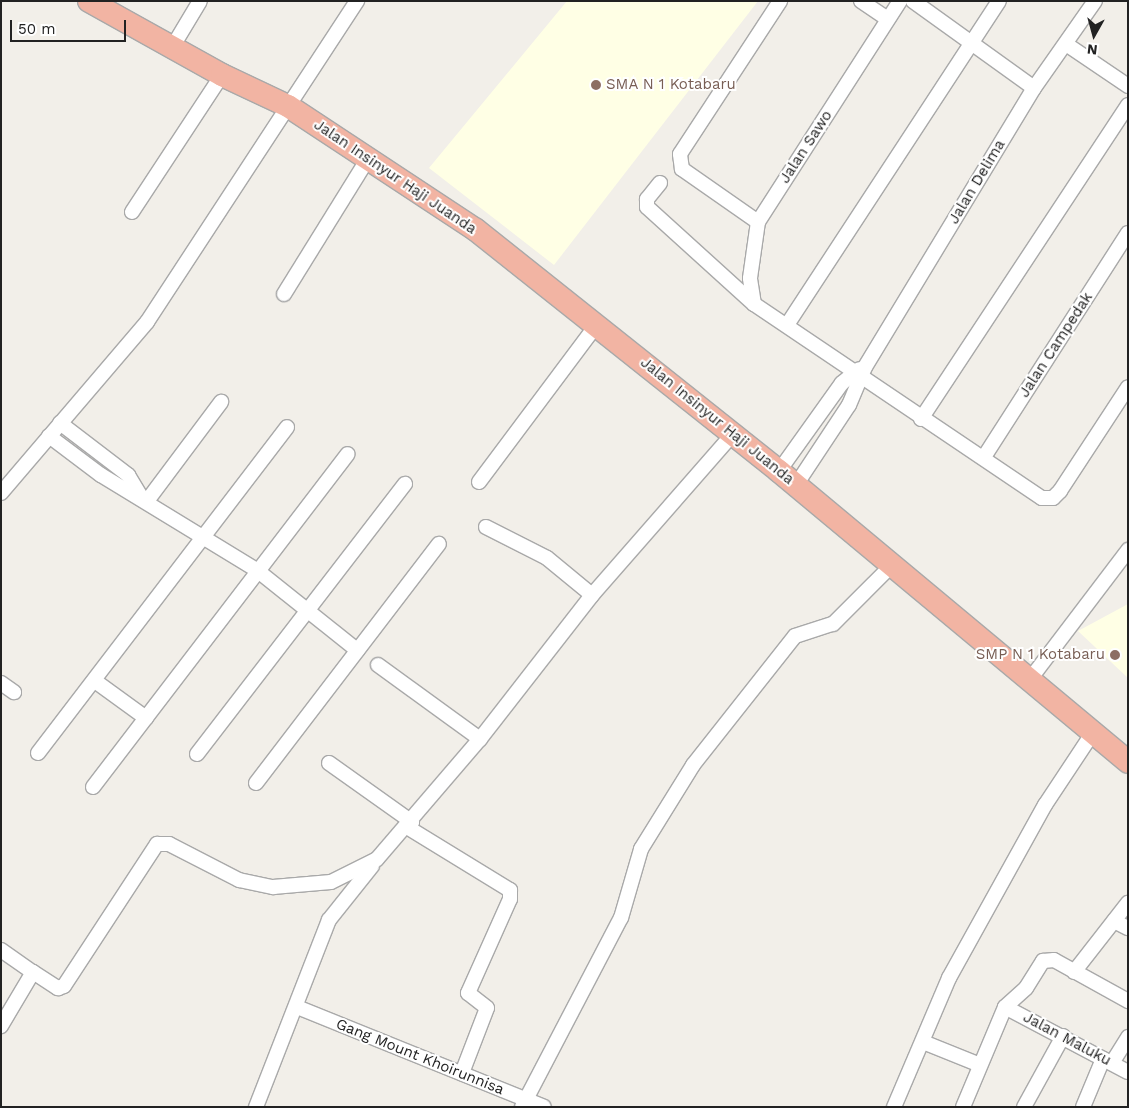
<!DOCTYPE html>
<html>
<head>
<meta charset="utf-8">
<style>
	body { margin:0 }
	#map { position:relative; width:1129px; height:1108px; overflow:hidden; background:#f2efe9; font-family:"Work Sans",sans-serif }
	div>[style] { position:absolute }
	.education>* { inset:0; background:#ffffe5 }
	.roads { filter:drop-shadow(1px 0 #a9a9a9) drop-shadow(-1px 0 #a9a9a9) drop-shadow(0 1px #a9a9a9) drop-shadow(0 -1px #a9a9a9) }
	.minor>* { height:14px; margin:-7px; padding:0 7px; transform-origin:7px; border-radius:7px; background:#fff }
	.trunk>* { height:22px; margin:-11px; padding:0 11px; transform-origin:11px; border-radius:11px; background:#f2b4a3 }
	.dots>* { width:14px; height:14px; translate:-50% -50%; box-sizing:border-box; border:2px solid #fff; border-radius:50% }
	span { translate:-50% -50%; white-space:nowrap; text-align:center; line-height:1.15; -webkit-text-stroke:4px #fff; paint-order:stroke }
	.education-label { font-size:15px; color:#785e54 }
	.left { translate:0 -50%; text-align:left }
	.right { translate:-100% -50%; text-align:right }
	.street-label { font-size:15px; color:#222 }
	.frame { position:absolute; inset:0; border:2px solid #222; pointer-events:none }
	.north { position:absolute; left:1069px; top:10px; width:50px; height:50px; -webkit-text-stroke:4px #fff; paint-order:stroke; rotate:187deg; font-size:14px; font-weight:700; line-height:20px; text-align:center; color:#222 }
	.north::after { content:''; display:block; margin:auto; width:18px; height:22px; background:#222; clip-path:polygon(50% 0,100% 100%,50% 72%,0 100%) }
	.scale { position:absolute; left:10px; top:20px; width:116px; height:22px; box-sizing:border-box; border:2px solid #222; border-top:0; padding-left:6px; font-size:15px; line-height:18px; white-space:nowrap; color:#222; -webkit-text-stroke:4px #fff; paint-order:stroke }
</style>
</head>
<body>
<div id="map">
	<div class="education">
		<div style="clip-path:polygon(567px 1px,758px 1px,554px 265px,429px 168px)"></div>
		<div style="clip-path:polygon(1128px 604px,1128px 678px,1078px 631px)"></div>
	</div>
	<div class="roads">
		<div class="minor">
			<div style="left:861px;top:1px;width:32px;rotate:34deg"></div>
			<div style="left:913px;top:1px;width:149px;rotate:35.7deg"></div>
			<div style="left:1066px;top:44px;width:75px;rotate:34.1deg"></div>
			<div style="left:173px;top:46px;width:52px;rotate:-59deg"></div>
			<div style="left:660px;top:183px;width:21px;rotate:129deg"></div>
			<div style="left:647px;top:199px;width:8px;rotate:90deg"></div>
			<div style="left:647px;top:207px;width:144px;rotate:42.2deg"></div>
			<div style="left:754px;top:304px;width:347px;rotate:34deg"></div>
			<div style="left:1042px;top:498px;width:11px"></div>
			<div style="left:1053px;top:498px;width:10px;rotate:-45deg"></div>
			<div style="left:1060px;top:491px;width:124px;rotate:-56.8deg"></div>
			<div style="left:132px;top:212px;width:164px;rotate:-56.7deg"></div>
			<div style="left:758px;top:222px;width:93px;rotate:-145.1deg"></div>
			<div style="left:682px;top:169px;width:15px;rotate:-98deg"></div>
			<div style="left:680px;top:154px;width:183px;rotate:-56.8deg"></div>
			<div style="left:284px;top:294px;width:161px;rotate:-58.2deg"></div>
			<div style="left:754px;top:304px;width:26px;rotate:-99deg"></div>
			<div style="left:750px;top:278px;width:57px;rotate:-81.9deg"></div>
			<div style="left:758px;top:222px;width:263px;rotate:-57.3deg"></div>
			<div style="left:787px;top:325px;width:387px;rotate:-56.8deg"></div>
			<div style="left:921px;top:419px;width:376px;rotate:-56.6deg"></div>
			<div style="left:60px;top:423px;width:86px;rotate:37.4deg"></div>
			<div style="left:128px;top:475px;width:27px;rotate:59deg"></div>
			<div style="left:49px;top:436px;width:65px;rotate:36.9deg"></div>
			<div style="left:101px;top:475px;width:184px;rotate:31.4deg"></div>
			<div style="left:258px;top:571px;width:127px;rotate:38.6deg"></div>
			<div style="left:984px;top:457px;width:266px;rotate:-57.3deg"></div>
			<div style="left:779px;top:471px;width:108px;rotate:-54.4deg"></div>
			<div style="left:842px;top:383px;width:22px;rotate:-39deg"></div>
			<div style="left:479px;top:482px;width:197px;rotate:-53.2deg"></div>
			<div style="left:796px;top:485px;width:96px;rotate:-56.5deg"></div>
			<div style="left:849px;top:405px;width:41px;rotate:-67.2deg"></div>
			<div style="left:865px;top:367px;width:326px;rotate:-58.8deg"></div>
			<div style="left:1034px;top:88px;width:106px;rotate:-55deg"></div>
			<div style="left:1px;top:493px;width:225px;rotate:-49.5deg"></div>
			<div style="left:147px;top:322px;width:384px;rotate:-56.8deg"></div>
			<div style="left:147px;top:501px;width:124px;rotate:-53.2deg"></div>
			<div style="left:486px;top:527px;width:68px;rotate:26.9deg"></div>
			<div style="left:547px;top:558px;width:58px;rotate:39.4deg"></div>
			<div style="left:378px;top:665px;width:126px;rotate:36deg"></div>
			<div style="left:1031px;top:678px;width:161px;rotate:-52.8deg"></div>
			<div style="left:95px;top:681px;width:63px;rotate:36deg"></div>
			<div style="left:1px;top:683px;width:16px;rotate:35deg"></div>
			<div style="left:38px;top:753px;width:410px;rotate:-52.6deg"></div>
			<div style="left:197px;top:754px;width:341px;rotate:-52.4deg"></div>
			<div style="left:329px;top:763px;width:102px;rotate:35.4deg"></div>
			<div style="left:256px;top:783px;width:301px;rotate:-52.6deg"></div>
			<div style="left:93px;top:787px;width:419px;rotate:-52.6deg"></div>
			<div style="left:407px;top:827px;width:121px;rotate:31.5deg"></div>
			<div style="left:510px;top:890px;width:9px;rotate:90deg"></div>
			<div style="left:510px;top:899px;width:103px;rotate:114.1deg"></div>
			<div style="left:468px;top:993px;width:24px;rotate:38deg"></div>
			<div style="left:487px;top:1008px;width:70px;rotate:111deg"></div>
			<div style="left:1114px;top:921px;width:16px;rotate:27deg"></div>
			<div style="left:1px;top:950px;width:39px;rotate:35deg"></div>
			<div style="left:33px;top:972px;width:63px;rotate:120.7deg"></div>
			<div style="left:33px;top:972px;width:30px;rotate:33deg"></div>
			<div style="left:58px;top:988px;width:6px;rotate:-18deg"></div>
			<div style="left:64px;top:986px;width:170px;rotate:-56.8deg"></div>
			<div style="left:157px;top:844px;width:12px"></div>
			<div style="left:169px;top:844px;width:79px;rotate:27.2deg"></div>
			<div style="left:239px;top:880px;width:35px;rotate:12deg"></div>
			<div style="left:273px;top:887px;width:58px;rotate:-4.9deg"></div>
			<div style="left:331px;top:882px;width:51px;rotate:-26.6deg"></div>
			<div style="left:377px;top:859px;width:158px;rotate:-49.4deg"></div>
			<div style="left:480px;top:739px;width:182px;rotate:-52.1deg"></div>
			<div style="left:592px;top:595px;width:214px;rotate:-48.8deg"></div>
			<div style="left:1074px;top:972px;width:88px;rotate:-52deg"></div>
			<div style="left:297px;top:1007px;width:266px;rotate:22deg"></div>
			<div style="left:1005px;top:1007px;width:139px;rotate:27.9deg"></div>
			<div style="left:923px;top:1042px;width:61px;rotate:22deg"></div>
			<div style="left:1112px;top:1063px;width:31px;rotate:-58deg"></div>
			<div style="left:256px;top:1107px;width:201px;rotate:-68.7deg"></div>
			<div style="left:329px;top:920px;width:69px;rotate:-51.5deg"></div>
			<div style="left:522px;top:1107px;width:213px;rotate:-62.4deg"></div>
			<div style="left:621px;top:918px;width:72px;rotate:-73.8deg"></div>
			<div style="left:641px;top:849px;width:99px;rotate:-58.2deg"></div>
			<div style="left:693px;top:765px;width:164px;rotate:-51.7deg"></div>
			<div style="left:795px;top:636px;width:40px;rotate:-18deg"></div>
			<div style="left:833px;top:624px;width:83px;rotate:-45deg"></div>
			<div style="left:894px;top:1107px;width:140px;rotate:-66.9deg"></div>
			<div style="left:949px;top:978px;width:198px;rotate:-61deg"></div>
			<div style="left:1045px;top:805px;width:85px;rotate:-56.5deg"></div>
			<div style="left:963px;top:1107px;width:108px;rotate:-67.2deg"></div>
			<div style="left:1005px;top:1007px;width:28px;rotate:-42deg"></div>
			<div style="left:1026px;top:988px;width:32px;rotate:-58deg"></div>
			<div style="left:1043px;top:961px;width:11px;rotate:-5deg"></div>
			<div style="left:1054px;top:960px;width:85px;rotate:29deg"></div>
			<div style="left:1024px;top:1107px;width:81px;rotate:-61.2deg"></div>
			<div style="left:1083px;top:1107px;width:52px;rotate:-67.4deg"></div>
		</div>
		<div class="trunk">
			<div style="left:89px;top:1px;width:152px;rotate:29.1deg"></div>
			<div style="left:222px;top:75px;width:73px;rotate:25.2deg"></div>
			<div style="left:288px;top:106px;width:225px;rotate:33.4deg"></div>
			<div style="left:476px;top:230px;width:387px;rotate:38.5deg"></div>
			<div style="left:779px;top:471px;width:454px;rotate:39.8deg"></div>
		</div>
	</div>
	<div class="dots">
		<div style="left:596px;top:85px;background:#8d6e63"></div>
		<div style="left:1115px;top:655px;background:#8d6e63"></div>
	</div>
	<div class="education-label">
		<span class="left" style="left:606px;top:85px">SMA N 1 Kotabaru</span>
		<span class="right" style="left:1105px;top:655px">SMP N 1 Kotabaru</span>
	</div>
	<div class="street-label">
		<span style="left:806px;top:147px;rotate:-57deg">Jalan Sawo</span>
		<span style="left:395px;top:177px;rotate:34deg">Jalan Insinyur Haji Juanda</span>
		<span style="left:977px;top:182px;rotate:-59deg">Jalan Delima</span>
		<span style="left:1056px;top:345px;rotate:-57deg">Jalan Campedak</span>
		<span style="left:717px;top:421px;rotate:39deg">Jalan Insinyur Haji Juanda</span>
		<span style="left:1067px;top:1039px;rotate:28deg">Jalan Maluku</span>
		<span style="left:420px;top:1057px;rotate:22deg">Gang Mount Khoirunnisa</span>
	</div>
	<div class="frame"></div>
	<div class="north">N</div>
	<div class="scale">50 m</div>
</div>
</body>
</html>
